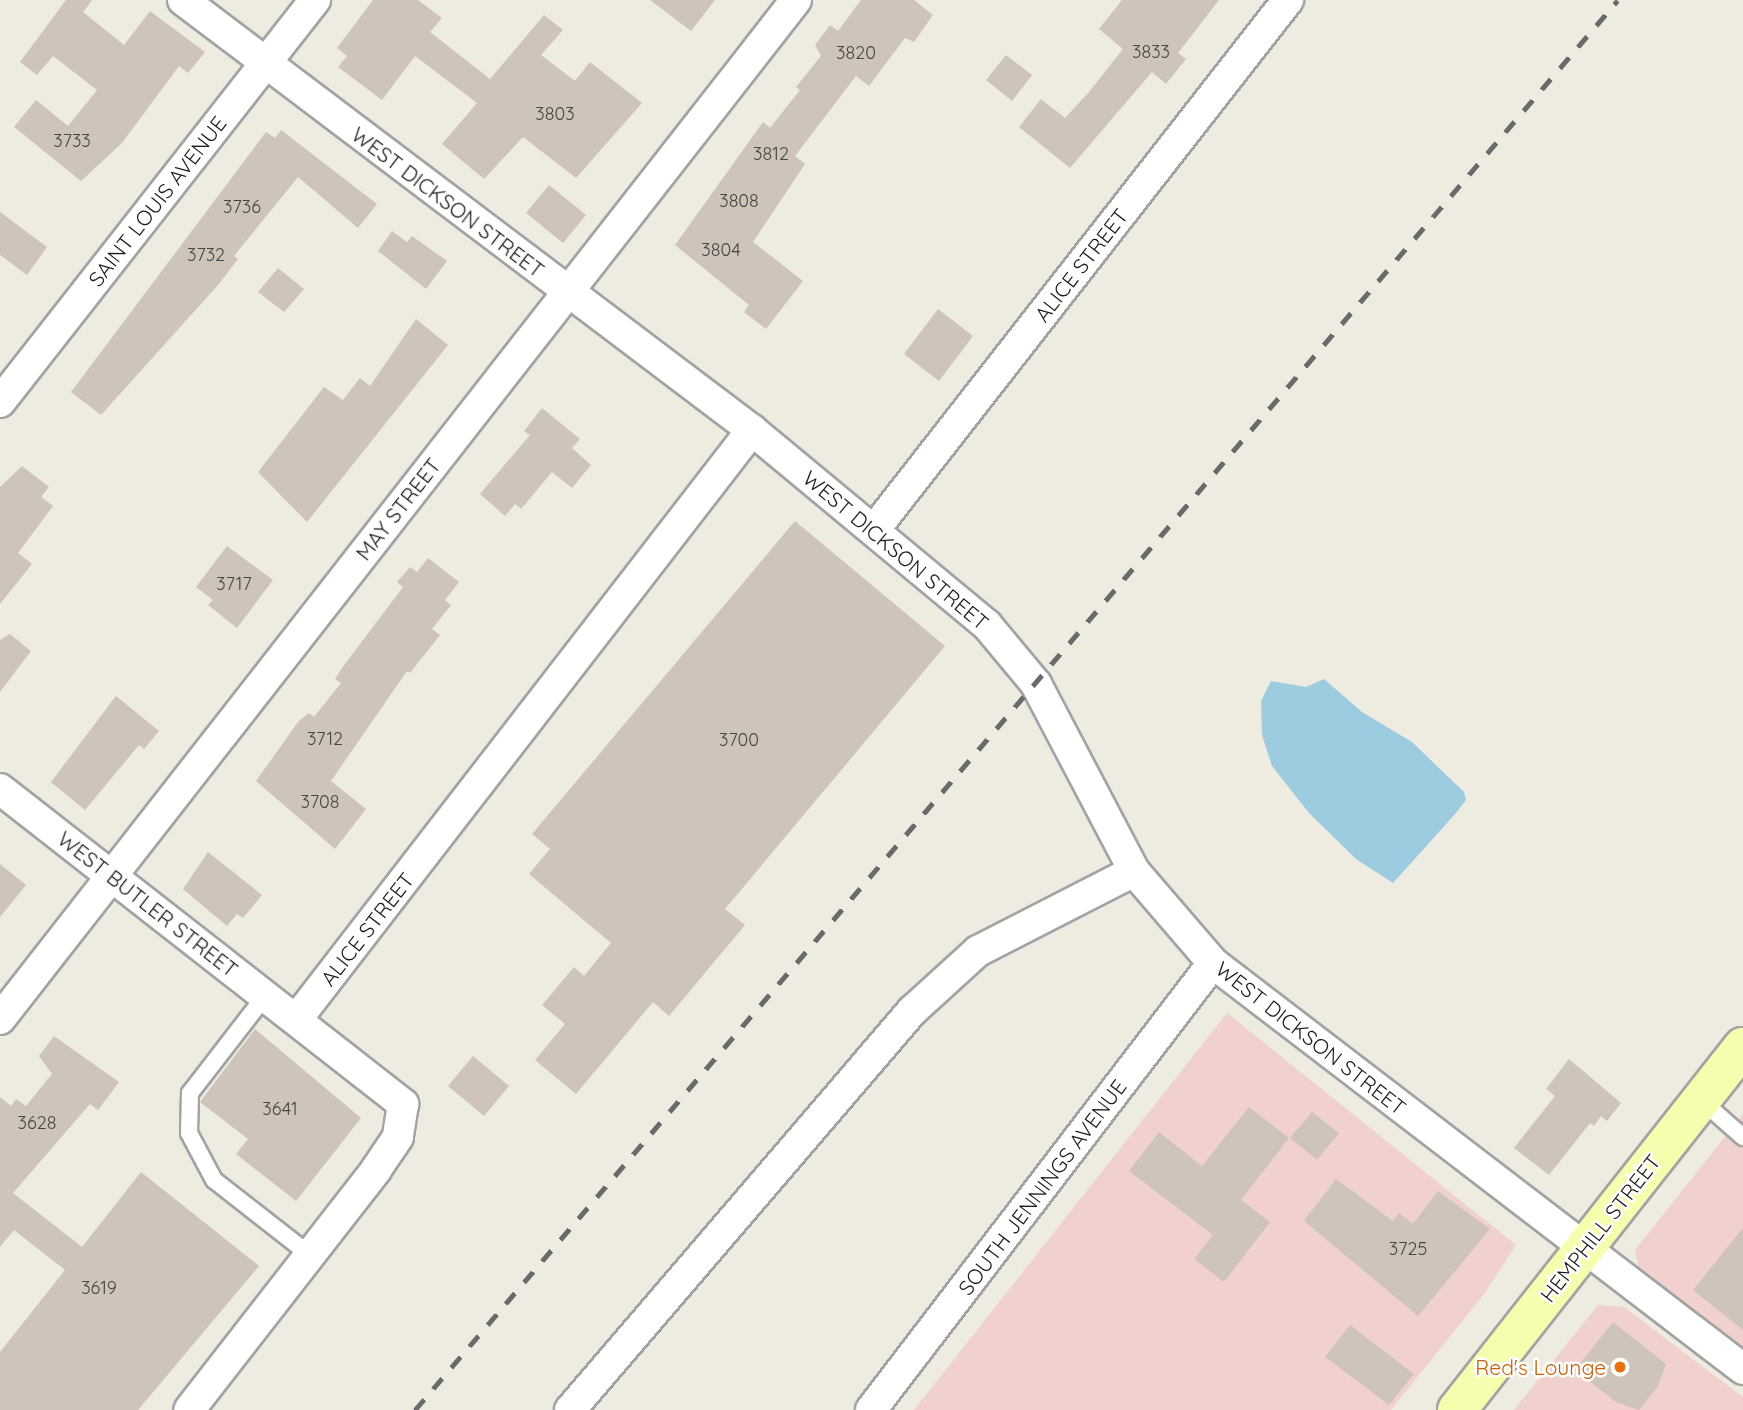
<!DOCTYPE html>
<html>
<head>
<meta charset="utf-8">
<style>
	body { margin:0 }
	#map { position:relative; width:1743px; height:1410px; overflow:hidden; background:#eeebe0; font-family:Quicksand,sans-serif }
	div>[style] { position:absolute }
	.commercial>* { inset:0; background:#f1d1cd }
	.water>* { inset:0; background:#9dcce0 }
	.building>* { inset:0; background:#cec4b9 }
	.roads { filter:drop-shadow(2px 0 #a3a3a3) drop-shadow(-2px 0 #a3a3a3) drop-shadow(0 2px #a3a3a3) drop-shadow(0 -2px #a3a3a3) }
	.service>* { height:16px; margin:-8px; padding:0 8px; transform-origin:8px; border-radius:8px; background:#fff }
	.minor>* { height:30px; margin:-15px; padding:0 15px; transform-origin:15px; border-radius:15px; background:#fff }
	.secondary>* { height:38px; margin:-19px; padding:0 19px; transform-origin:19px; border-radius:19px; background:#f5feae }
	.rail>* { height:5px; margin-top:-2.5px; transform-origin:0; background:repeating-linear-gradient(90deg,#6a6a6a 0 14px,transparent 0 28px) }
	.dots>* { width:19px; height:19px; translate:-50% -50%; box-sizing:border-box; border:4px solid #fff; border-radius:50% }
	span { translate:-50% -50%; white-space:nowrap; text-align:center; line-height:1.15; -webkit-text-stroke:5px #fff; paint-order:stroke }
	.number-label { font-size:18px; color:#484643 }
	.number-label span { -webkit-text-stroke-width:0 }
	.street-label { font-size:21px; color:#1c1c1c }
	.food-label { font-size:21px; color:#c56008 }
	.right { translate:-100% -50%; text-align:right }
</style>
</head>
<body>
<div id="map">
	<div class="commercial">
		<div style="clip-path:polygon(1227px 1013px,1516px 1245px,1484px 1294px,1391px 1410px,914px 1410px)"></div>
		<div style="clip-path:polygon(1743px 1114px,1743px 1351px,1639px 1269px,1635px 1250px)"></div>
		<div style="clip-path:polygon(1598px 1305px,1624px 1307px,1743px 1397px,1743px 1410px,1514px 1410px)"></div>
	</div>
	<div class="water">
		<div style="clip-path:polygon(1324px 679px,1362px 712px,1412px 742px,1464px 792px,1466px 800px,1456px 813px,1393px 883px,1356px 859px,1309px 813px,1272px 766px,1262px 735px,1261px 701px,1271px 681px,1306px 687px)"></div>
	</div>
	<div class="building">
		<div style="clip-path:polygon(66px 0,92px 0,83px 12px,124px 45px,150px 11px,205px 52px,188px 73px,179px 66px,122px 143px,81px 181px,14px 127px,36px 100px,68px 126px,97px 90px,53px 56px,37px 75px,20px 62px)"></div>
		<div style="clip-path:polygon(373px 0,418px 0,442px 18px,430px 32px,490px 79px,544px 15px,563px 30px,541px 55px,575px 81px,590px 62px,642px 103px,576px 178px,523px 137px,484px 179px,442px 144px,477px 103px,415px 56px,382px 100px,338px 67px,347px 56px,337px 48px)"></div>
		<div style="clip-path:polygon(650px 0,715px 0,691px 31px)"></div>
		<div style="clip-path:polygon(861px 0,914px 0,933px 15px,914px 42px,905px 38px,869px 86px,856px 76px,795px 156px,805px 164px,753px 242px,803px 281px,766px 329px,744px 312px,749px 305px,675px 245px,763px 122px,770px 128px,800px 90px,796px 87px,821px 56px,815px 45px,830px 25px,838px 31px)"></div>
		<div style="clip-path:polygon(1122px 0,1219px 0,1178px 53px,1186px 59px,1166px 84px,1152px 72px,1070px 168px,1019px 127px,1041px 99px,1065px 118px,1089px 92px,1123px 49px,1099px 29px)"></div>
		<div style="clip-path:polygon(1006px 55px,1032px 75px,1012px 101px,986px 80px)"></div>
		<div style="clip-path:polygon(281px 130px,377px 204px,358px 228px,298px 177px,234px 256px,238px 259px,218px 285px,101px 415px,71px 392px,266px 132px,275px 138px)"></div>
		<div style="clip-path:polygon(549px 185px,586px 215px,563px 243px,526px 213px)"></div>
		<div style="clip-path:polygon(0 212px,47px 247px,27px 275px,0 255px)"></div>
		<div style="clip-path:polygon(392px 231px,407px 242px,412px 236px,447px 261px,426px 289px,378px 251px)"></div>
		<div style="clip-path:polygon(278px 268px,304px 289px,284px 312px,258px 292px)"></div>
		<div style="clip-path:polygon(938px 309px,973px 336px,939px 381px,904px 354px)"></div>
		<div style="clip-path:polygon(416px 319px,448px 345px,307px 522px,258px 472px,324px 387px,343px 400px,360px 378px,370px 386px)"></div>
		<div style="clip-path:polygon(542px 408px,580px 439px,572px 448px,591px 465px,572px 488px,552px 472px,521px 509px,515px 504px,505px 516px,480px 494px,530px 435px,524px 431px)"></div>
		<div style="clip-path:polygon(22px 466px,49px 487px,41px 497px,53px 506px,18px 553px,32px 564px,0 604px,0 487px)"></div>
		<div style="clip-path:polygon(795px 521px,945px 646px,725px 909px,745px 925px,669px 1016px,653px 1002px,576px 1094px,535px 1060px,565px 1024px,542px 1005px,574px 967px,584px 976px,611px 943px,529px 874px,550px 849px,532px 834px)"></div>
		<div style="clip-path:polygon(227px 546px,273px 580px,237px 628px,208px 605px,213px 600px,196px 587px)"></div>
		<div style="clip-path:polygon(428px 558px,459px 582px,445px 600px,451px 605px,432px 629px,440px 635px,410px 673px,407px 671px,331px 781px,366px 809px,335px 849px,256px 781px,298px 722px,309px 713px,314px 717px,341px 683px,335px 679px,342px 668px,403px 587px,397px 582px,410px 567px,417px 572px)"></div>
		<div style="clip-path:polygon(10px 634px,31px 651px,0 692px,0 640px)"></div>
		<div style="clip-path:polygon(116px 696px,159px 731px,144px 749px,139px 745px,85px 810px,51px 782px)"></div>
		<div style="clip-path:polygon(208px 852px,262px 895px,243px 918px,237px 914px,227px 926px,183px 889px)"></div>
		<div style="clip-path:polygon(0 864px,26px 885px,0 917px)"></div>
		<div style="clip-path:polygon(255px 1029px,361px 1118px,296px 1201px,236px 1154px,248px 1139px,200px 1102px)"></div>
		<div style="clip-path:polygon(54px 1036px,119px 1082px,98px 1110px,90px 1104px,13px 1193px,82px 1247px,141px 1172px,259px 1266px,138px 1410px,0 1410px,0 1352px,65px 1270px,14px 1230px,0 1247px,0 1097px,11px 1106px,16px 1099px,26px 1106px,52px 1074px,39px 1056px)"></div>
		<div style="clip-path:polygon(473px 1056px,509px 1086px,484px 1116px,448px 1086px)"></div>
		<div style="clip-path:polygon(1569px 1059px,1621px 1103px,1607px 1121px,1601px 1116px,1594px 1126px,1590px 1123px,1549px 1175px,1514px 1148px,1555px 1096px,1546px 1089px)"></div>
		<div style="clip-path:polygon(1249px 1107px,1289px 1138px,1241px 1200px,1270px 1222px,1224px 1282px,1194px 1259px,1213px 1235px,1129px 1171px,1159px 1132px,1202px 1166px)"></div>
		<div style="clip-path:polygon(1312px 1112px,1339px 1133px,1317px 1160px,1290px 1138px)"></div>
		<div style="clip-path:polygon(1336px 1179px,1393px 1221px,1399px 1213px,1413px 1224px,1438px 1191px,1490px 1229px,1418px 1316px,1304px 1221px)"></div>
		<div style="clip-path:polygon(1743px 1228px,1743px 1330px,1693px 1290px)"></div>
		<div style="clip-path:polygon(1613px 1322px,1666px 1364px,1658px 1386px,1639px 1410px,1616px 1402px,1575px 1370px)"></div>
		<div style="clip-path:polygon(1350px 1325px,1414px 1374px,1389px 1405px,1325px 1357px)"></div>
	</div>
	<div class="roads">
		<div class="service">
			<div style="left:265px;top:996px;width:123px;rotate:127.7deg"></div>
			<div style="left:190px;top:1093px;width:40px;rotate:91.4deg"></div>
			<div style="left:189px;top:1133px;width:53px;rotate:62deg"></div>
			<div style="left:214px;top:1180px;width:122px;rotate:38deg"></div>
			<div style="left:1701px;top:1100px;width:56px;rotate:41.4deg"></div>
		</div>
		<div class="minor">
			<div style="left:183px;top:0;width:713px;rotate:37.08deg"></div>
			<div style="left:752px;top:430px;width:305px;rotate:39.7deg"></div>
			<div style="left:987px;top:625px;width:77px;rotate:50.3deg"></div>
			<div style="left:1036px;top:684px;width:211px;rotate:62.3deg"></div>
			<div style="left:1134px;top:871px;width:121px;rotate:49.3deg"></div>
			<div style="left:1213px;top:963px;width:668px;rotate:37.45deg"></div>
			<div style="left:0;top:402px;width:511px;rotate:-51.92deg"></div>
			<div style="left:874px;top:530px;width:673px;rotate:-52.01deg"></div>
			<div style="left:0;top:789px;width:512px;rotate:38.01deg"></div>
			<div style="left:403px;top:1104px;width:33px;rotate:99deg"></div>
			<div style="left:398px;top:1137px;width:40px;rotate:124deg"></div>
			<div style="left:376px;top:1170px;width:304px;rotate:127.9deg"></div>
			<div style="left:0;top:1019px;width:1293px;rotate:-52deg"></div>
			<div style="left:296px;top:1020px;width:746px;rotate:-52.3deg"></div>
			<div style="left:570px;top:1410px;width:526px;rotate:-49.4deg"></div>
			<div style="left:912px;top:1011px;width:89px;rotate:-42.3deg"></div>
			<div style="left:978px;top:951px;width:175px;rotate:-27.1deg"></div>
			<div style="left:871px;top:1410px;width:563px;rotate:-52.58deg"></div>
		</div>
		<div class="secondary">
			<div style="left:1457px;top:1410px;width:462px;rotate:-51.8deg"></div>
		</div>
	</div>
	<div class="rail">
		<div style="left:415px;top:1410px;width:1853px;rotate:-49.53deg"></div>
	</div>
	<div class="dots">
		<div style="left:1620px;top:1367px;background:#e8710a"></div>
	</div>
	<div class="number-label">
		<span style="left:1151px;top:52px">3833</span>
		<span style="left:856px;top:53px">3820</span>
		<span style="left:555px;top:114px">3803</span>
		<span style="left:72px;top:141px">3733</span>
		<span style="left:771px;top:154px">3812</span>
		<span style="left:739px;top:201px">3808</span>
		<span style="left:242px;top:207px">3736</span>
		<span style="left:721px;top:250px">3804</span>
		<span style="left:206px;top:255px">3732</span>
		<span style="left:234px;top:584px">3717</span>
		<span style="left:325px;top:739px">3712</span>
		<span style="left:739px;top:740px">3700</span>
		<span style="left:320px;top:802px">3708</span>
		<span style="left:280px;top:1109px">3641</span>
		<span style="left:37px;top:1123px">3628</span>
		<span style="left:1408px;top:1249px">3725</span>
		<span style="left:99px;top:1288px">3619</span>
	</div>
	<div class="street-label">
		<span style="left:157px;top:201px;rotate:-52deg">SAINT LOUIS AVENUE</span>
		<span style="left:448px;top:202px;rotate:37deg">WEST DICKSON STREET</span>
		<span style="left:1081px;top:265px;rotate:-52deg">ALICE STREET</span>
		<span style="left:398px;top:509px;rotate:-52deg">MAY STREET</span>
		<span style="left:896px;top:550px;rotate:40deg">WEST DICKSON STREET</span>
		<span style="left:148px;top:904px;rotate:38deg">WEST BUTLER STREET</span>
		<span style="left:367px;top:929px;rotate:-52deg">ALICE STREET</span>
		<span style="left:1311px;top:1038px;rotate:38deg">WEST DICKSON STREET</span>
		<span style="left:1042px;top:1187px;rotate:-53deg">SOUTH JENNINGS AVENUE</span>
		<span style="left:1600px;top:1228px;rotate:-52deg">HEMPHILL STREET</span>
	</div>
	<div class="food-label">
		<span class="right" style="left:1606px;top:1367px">Red's Lounge</span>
	</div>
</div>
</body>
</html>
